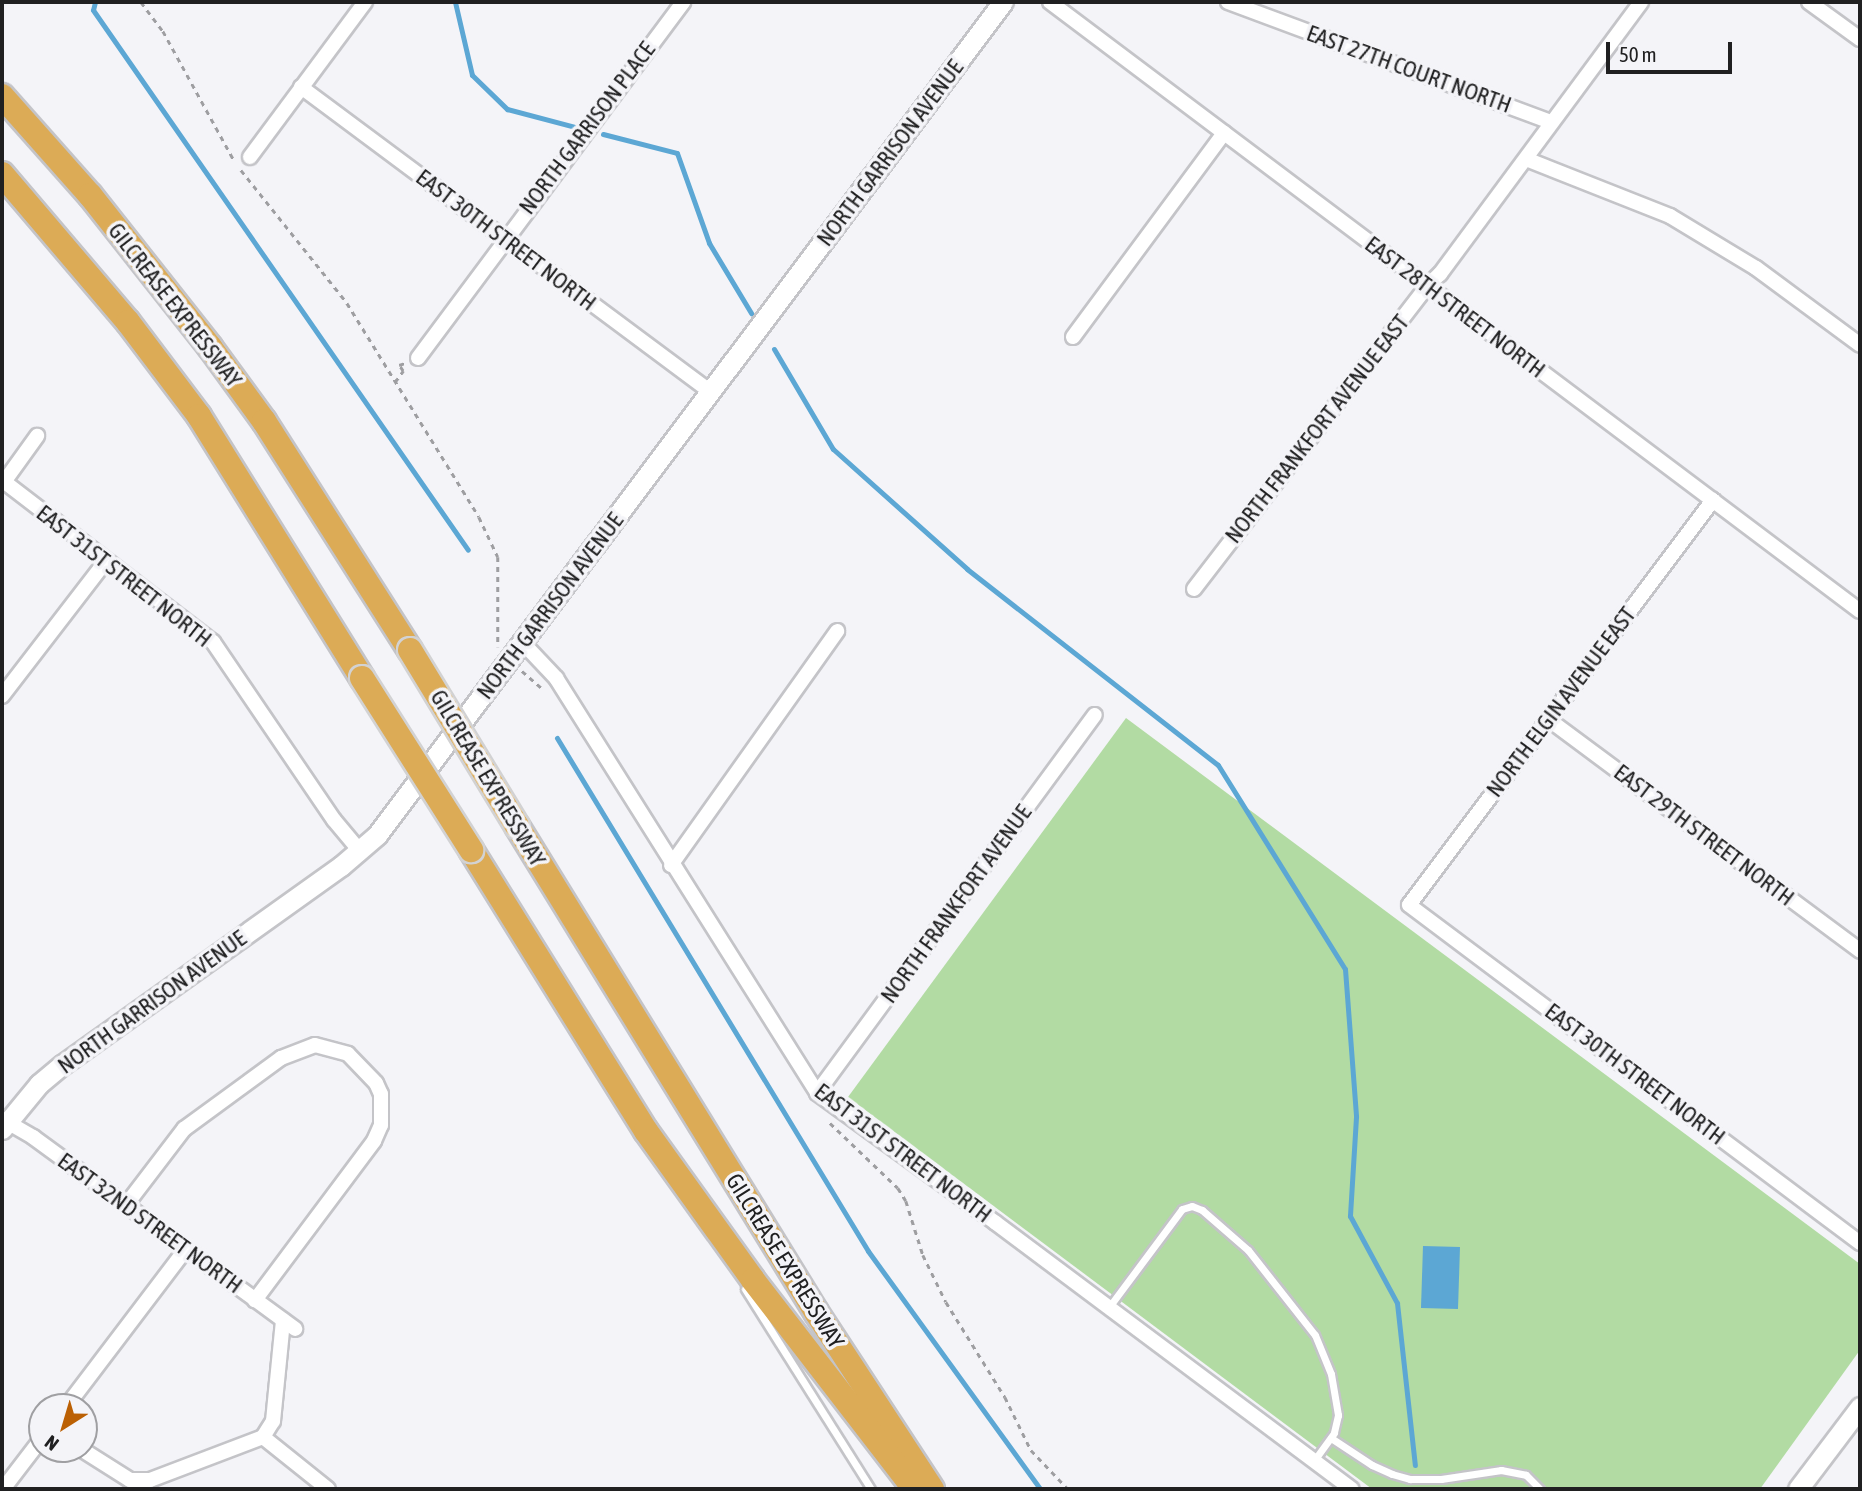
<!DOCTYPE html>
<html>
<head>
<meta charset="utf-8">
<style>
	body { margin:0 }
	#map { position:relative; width:1862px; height:1491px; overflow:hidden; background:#f4f4f8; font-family:"Asap Condensed",sans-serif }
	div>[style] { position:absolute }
	.green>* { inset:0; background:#b2dba3 }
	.water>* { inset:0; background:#5ca7d4 }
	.stream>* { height:5px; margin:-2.5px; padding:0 2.5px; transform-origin:2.5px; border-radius:2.5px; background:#5ca7d4 }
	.path>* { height:2.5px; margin-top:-1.25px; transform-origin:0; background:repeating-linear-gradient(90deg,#9e9ea1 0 5px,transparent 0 10px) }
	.roads { filter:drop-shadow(2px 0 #c4c4c8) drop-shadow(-2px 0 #c4c4c8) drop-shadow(0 2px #c4c4c8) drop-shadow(0 -2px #c4c4c8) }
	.lane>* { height:7px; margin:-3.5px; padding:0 3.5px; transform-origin:3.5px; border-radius:3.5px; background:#fff }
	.street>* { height:14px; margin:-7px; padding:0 7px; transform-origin:7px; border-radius:7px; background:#fff }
	.secondary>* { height:19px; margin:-9.5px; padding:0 9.5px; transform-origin:9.5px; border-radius:9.5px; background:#fff }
	.highway>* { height:24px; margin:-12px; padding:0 12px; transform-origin:12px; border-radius:12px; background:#dcab56 }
	.bridges { filter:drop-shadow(2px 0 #d2d2d3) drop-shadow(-2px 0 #d2d2d3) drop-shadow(0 2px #d2d2d3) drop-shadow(0 -2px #d2d2d3) }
	.highway-bridge>* { height:24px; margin:-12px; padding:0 12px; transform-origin:12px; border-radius:12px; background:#dcab56 }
	span { translate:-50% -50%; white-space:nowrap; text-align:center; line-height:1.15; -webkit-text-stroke:7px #f4f4f8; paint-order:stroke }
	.street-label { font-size:23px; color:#202021 }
	.frame { position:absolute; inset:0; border:4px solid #202021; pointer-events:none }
	.north { position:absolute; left:28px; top:1393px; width:70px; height:70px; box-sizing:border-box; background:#f4f4f8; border:2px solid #9f9fa2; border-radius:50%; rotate:217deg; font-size:19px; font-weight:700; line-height:28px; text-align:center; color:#202021 }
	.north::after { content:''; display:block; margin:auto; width:24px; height:32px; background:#bb6004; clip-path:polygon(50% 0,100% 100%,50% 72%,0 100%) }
	.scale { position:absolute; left:1606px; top:42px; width:126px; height:32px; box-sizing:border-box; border:4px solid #202021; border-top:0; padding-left:9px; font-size:21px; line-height:24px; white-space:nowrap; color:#202021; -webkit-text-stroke:5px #f4f4f8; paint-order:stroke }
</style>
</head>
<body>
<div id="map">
	<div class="green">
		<div style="clip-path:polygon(1126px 718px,1860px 1264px,1860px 1350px,1760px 1489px,1372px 1489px,848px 1097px)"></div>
	</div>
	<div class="water">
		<div style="clip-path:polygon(1423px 1246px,1460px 1247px,1458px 1309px,1421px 1308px)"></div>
	</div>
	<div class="stream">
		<div style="left:95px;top:2px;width:8px;rotate:104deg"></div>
		<div style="left:93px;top:10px;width:657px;rotate:55.22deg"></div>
		<div style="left:455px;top:2px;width:75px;rotate:76.9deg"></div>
		<div style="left:472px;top:75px;width:49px;rotate:44.2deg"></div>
		<div style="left:507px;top:109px;width:70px;rotate:14.8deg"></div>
		<div style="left:603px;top:134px;width:76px;rotate:14.4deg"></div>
		<div style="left:677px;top:153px;width:96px;rotate:70.4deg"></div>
		<div style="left:709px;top:243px;width:82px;rotate:59deg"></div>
		<div style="left:774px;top:349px;width:116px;rotate:59.5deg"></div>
		<div style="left:833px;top:449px;width:180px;rotate:41.8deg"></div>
		<div style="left:967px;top:569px;width:318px;rotate:38deg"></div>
		<div style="left:1218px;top:765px;width:240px;rotate:58.1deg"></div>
		<div style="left:1345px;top:969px;width:148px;rotate:85.7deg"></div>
		<div style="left:1356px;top:1117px;width:99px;rotate:93.5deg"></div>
		<div style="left:1350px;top:1216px;width:99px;rotate:61.6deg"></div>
		<div style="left:1397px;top:1303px;width:163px;rotate:83.7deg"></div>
		<div style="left:557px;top:738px;width:600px;rotate:58.77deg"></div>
		<div style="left:868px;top:1251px;width:294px;rotate:54.1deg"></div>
	</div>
	<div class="path">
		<div style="left:141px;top:2px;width:36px;rotate:53deg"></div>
		<div style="left:163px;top:31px;width:149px;rotate:61.2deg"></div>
		<div style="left:241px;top:170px;width:170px;rotate:51.4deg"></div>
		<div style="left:347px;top:303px;width:251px;rotate:58.3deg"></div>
		<div style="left:479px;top:517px;width:44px;rotate:64.6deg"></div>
		<div style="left:498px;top:557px;width:90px;rotate:90deg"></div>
		<div style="left:395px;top:382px;width:14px;rotate:-54deg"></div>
		<div style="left:403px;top:371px;width:7px;rotate:-124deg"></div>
		<div style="left:399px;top:365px;width:6px;rotate:-18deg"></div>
		<div style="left:522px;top:671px;width:29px;rotate:41deg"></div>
		<div style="left:830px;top:1123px;width:94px;rotate:43.7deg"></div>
		<div style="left:898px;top:1188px;width:15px;rotate:58deg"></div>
		<div style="left:906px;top:1201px;width:57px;rotate:72.5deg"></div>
		<div style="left:923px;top:1255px;width:52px;rotate:63.9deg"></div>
		<div style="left:946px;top:1302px;width:112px;rotate:58.2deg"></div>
		<div style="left:1005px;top:1397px;width:59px;rotate:63.9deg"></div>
		<div style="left:1031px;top:1450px;width:54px;rotate:46.5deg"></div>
	</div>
	<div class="roads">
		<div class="lane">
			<div style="left:745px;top:1289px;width:236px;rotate:57.8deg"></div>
			<div style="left:1109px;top:1307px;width:122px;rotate:-53.3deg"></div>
			<div style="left:1182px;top:1209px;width:10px;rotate:-17deg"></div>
			<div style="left:1192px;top:1206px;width:11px;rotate:22deg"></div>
			<div style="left:1202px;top:1210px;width:61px;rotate:41deg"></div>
			<div style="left:1248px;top:1250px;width:108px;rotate:51.8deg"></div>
			<div style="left:1315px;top:1335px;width:42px;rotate:67.7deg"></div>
			<div style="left:1331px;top:1374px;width:42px;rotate:80.3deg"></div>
			<div style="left:1338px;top:1415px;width:18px;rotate:103deg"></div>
			<div style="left:1334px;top:1433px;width:34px;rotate:126deg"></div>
			<div style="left:1331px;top:1438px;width:49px;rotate:33.4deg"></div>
			<div style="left:1372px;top:1465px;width:22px;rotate:24deg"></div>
			<div style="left:1392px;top:1474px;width:19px;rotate:16deg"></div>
			<div style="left:1410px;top:1479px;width:31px"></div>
			<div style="left:1441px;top:1479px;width:61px;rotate:-8.5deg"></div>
			<div style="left:1501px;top:1470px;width:25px;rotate:11deg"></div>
			<div style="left:1526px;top:1475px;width:20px;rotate:45deg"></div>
		</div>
		<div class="street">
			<div style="left:1050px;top:2px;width:1013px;rotate:36.94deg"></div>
			<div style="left:1228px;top:2px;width:345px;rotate:20.4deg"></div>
			<div style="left:1809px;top:2px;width:63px;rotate:36deg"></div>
			<div style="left:301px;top:87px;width:511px;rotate:36.65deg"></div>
			<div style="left:250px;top:157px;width:193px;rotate:-53.4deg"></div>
			<div style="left:1526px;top:159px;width:155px;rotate:21.6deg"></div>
			<div style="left:1670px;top:216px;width:100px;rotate:31.2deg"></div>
			<div style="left:1756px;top:268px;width:129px;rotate:36.5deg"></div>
			<div style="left:1073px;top:337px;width:254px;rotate:-53.5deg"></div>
			<div style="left:418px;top:358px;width:444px;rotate:-53.3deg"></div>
			<div style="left:2px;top:480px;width:266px;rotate:37.5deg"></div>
			<div style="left:213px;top:642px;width:215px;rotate:55.8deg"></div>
			<div style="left:334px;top:820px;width:40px;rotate:50deg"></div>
			<div style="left:4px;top:482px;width:57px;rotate:-54.3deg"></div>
			<div style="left:1713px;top:500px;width:506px;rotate:126.89deg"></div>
			<div style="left:1409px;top:905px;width:564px;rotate:36.85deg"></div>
			<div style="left:1194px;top:589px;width:382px;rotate:-52.4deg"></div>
			<div style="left:1427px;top:286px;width:18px;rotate:-43deg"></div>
			<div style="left:1440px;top:274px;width:338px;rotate:-53.5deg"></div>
			<div style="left:522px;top:642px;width:50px;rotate:46.6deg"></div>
			<div style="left:556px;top:678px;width:490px;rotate:57.8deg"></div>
			<div style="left:817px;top:1093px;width:221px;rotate:36deg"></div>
			<div style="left:996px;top:1223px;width:444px;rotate:36.8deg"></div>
			<div style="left:2px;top:696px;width:170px;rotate:-52.4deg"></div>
			<div style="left:1548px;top:719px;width:389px;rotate:36.6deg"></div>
			<div style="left:671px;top:865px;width:287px;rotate:-54.6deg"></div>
			<div style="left:817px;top:1093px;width:469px;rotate:-53.7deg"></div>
			<div style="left:2px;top:1119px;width:36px;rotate:30deg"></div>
			<div style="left:33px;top:1137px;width:325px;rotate:36.2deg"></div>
			<div style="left:126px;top:1205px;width:96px;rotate:-52.7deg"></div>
			<div style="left:184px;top:1129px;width:120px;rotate:-36.2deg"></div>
			<div style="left:281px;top:1058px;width:36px;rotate:-21deg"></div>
			<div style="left:315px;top:1045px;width:34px;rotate:15deg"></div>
			<div style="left:348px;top:1054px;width:40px;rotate:46deg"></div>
			<div style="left:376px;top:1083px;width:12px;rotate:66deg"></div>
			<div style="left:381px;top:1094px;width:31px;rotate:90deg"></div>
			<div style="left:381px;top:1125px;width:17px;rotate:114deg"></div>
			<div style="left:374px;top:1141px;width:199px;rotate:126.8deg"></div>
			<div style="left:66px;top:1407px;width:198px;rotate:-52.8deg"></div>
			<div style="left:263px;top:1437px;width:83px;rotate:38.7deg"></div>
			<div style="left:81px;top:1449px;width:58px;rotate:32.3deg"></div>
			<div style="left:130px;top:1480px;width:20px"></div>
			<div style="left:150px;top:1480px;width:121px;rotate:-20.8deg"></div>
			<div style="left:263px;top:1437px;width:19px;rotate:-58deg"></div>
			<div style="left:273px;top:1421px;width:101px;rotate:-84.3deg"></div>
			<div style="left:3px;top:1489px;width:64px;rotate:-52.6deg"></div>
		</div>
		<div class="secondary">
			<div style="left:2px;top:1129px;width:58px;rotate:-50.6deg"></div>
			<div style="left:39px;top:1084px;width:30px;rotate:-40deg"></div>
			<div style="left:62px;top:1065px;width:343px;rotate:-35.5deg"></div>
			<div style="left:341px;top:866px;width:48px;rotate:-40.7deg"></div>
			<div style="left:377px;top:835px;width:1042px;rotate:-53.08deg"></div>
			<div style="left:1798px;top:1489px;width:103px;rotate:-52.9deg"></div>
		</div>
		<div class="highway">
			<div style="left:2px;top:96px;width:132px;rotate:48.4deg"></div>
			<div style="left:90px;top:195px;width:194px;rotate:51.7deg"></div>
			<div style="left:210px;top:347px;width:92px;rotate:53.9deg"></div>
			<div style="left:264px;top:421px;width:272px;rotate:57.5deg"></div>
			<div style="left:2px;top:174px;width:194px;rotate:49.6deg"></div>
			<div style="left:128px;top:322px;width:118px;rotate:52.9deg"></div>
			<div style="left:199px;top:416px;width:309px;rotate:58.1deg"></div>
			<div style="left:517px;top:826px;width:571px;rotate:58.4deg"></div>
			<div style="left:816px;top:1312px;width:212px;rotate:56.8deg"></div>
			<div style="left:471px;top:850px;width:331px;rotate:58.1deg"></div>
			<div style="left:646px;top:1131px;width:183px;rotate:54.3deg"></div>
			<div style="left:753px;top:1280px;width:262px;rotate:52.3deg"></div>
		</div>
	</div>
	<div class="bridges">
		<div class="highway-bridge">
			<div style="left:410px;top:650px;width:206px;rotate:58.7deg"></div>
			<div style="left:362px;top:678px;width:204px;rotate:57.6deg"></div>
		</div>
	</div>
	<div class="street-label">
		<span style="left:1409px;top:69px;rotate:20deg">EAST 27TH COURT NORTH</span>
		<span style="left:587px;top:128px;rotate:-53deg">NORTH GARRISON PLACE</span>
		<span style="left:890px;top:153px;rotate:-53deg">NORTH GARRISON AVENUE</span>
		<span style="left:506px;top:240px;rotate:37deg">EAST 30TH STREET NORTH</span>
		<span style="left:175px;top:305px;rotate:52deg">GILCREASE EXPRESSWAY</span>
		<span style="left:1455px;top:307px;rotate:37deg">EAST 28TH STREET NORTH</span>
		<span style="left:1317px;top:429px;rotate:-52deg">NORTH FRANKFORT AVENUE EAST</span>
		<span style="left:124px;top:576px;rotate:38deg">EAST 31ST STREET NORTH</span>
		<span style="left:550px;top:606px;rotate:-53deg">NORTH GARRISON AVENUE</span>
		<span style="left:1561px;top:702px;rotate:-53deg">NORTH ELGIN AVENUE EAST</span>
		<span style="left:488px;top:778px;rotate:59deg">GILCREASE EXPRESSWAY</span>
		<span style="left:1704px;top:835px;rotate:37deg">EAST 29TH STREET NORTH</span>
		<span style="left:956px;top:904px;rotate:-54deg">NORTH FRANKFORT AVENUE</span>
		<span style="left:152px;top:1002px;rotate:-36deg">NORTH GARRISON AVENUE</span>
		<span style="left:1635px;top:1074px;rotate:37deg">EAST 30TH STREET NORTH</span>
		<span style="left:903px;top:1153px;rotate:37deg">EAST 31ST STREET NORTH</span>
		<span style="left:150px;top:1223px;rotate:36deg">EAST 32ND STREET NORTH</span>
		<span style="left:785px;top:1261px;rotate:58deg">GILCREASE EXPRESSWAY</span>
	</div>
	<div class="frame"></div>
	<div class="north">N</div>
	<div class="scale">50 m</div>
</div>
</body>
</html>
